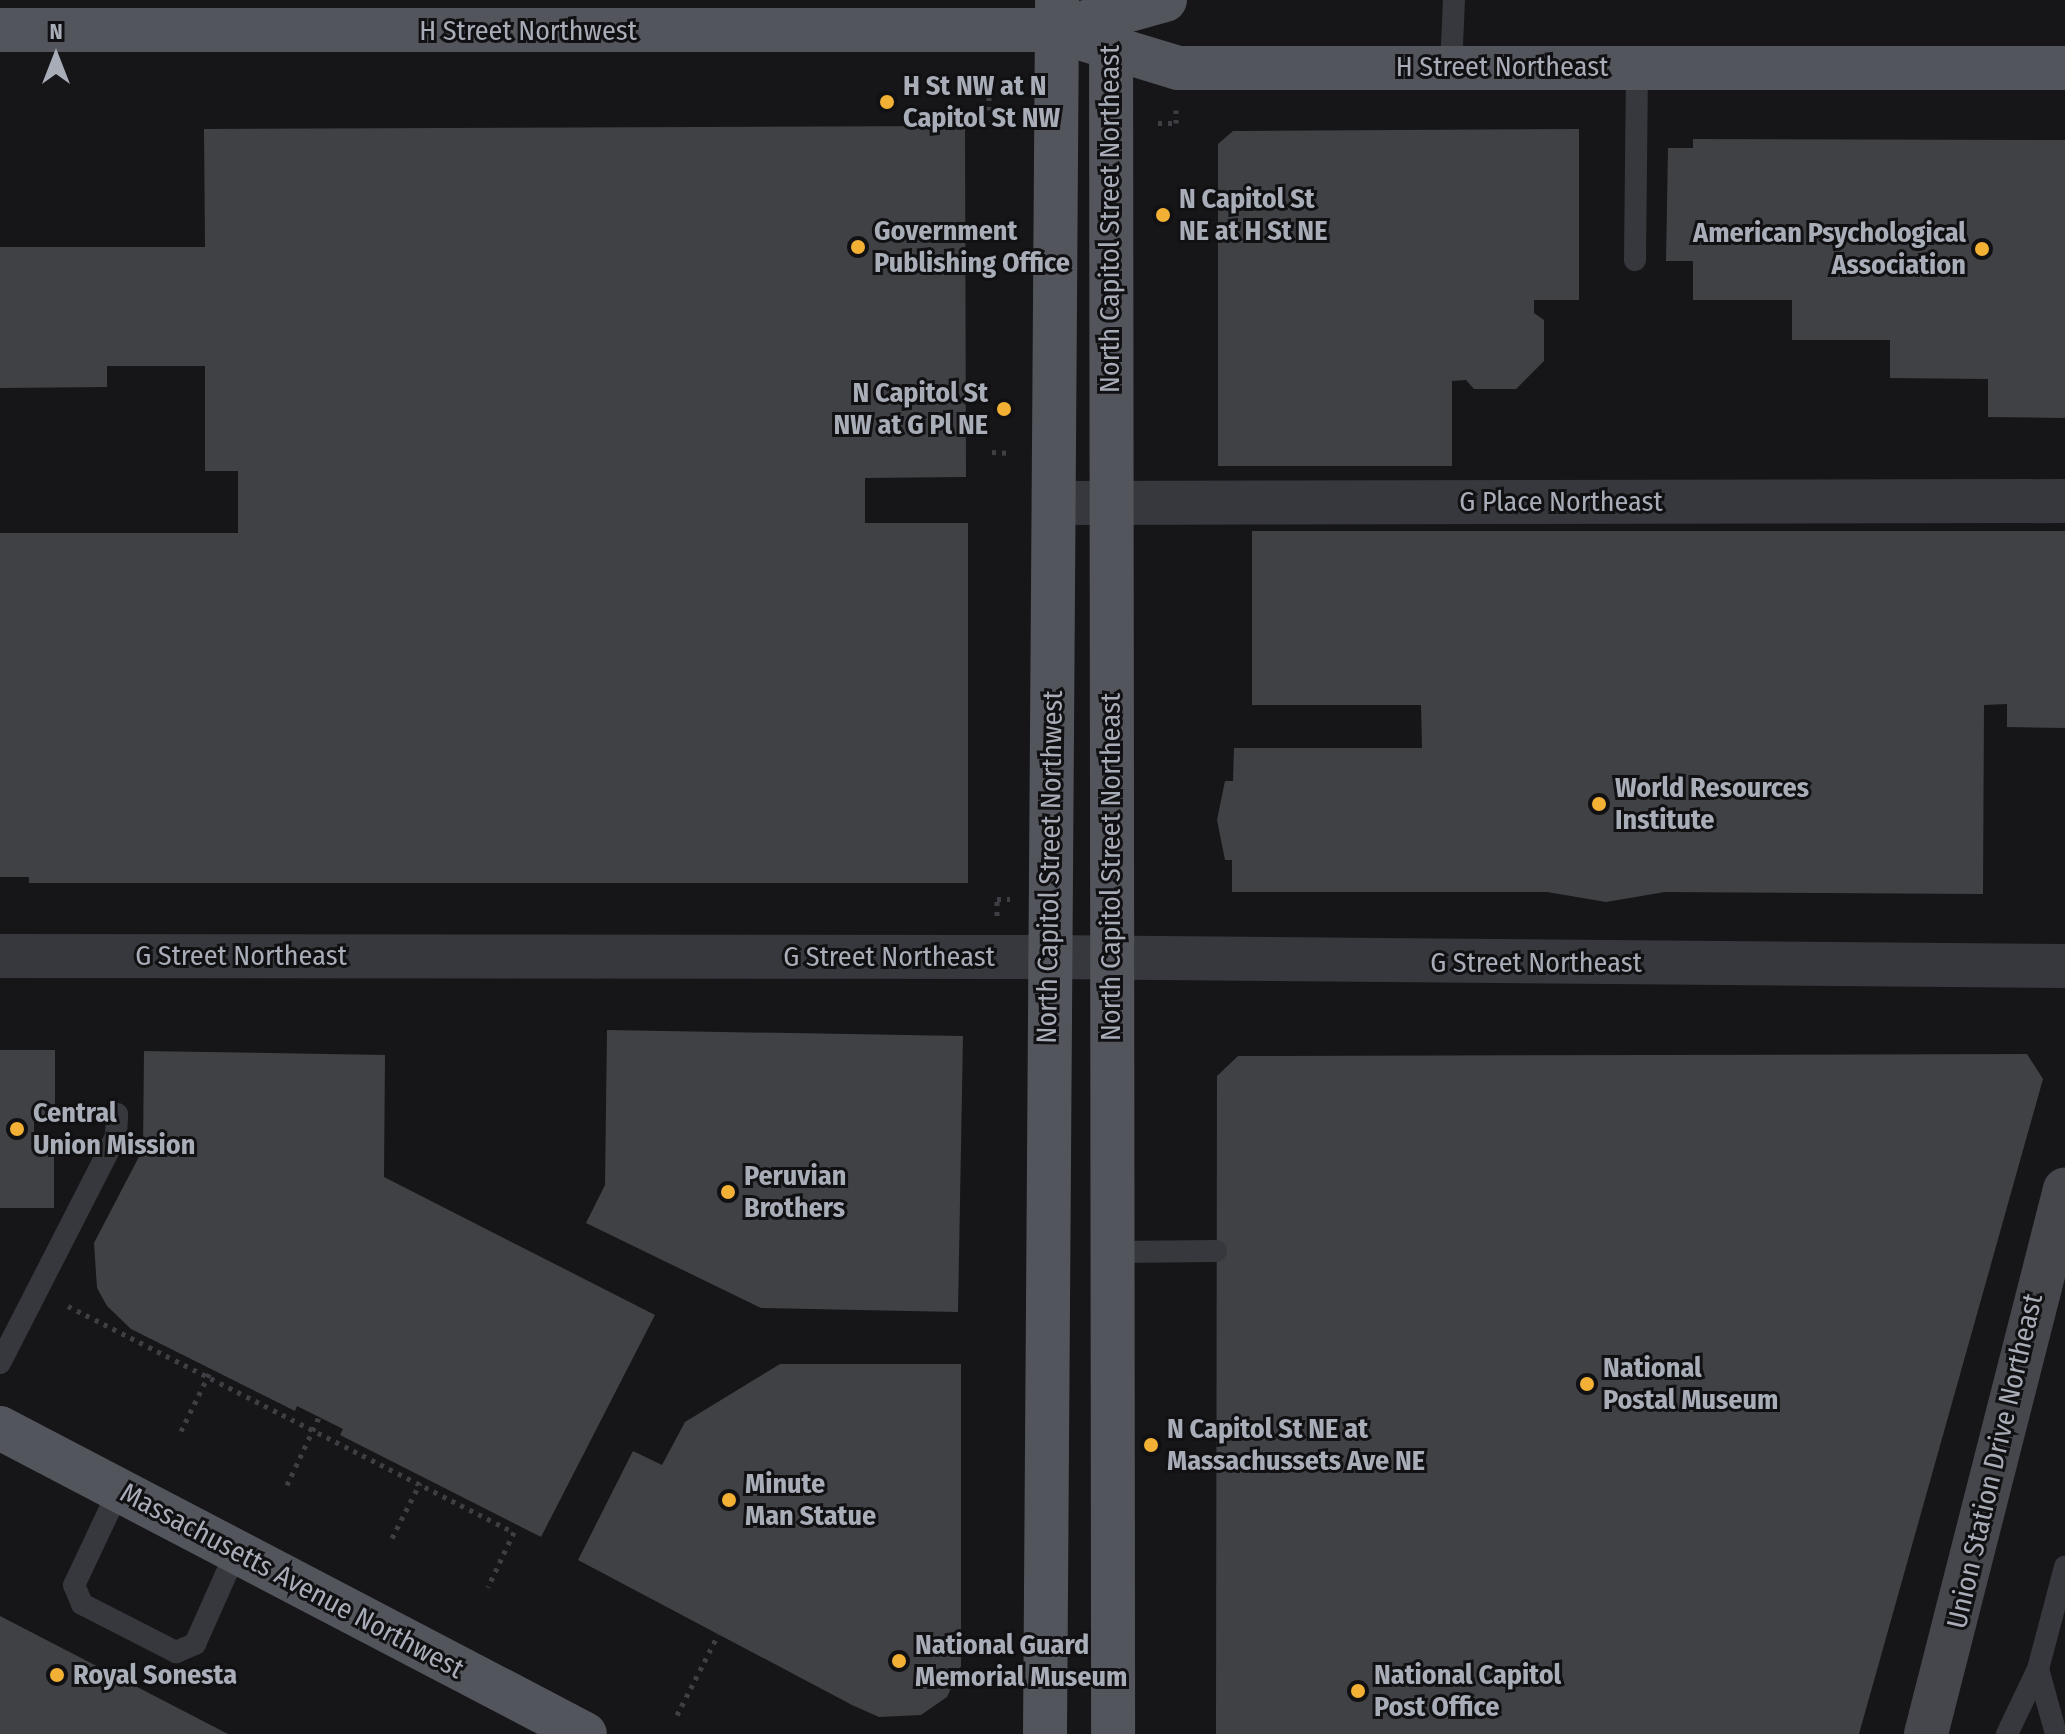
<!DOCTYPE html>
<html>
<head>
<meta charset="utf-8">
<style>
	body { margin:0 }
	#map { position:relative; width:2065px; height:1734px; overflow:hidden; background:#161618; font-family:"Fira Sans Condensed",sans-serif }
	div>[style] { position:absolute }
	.building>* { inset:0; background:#404145 }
	.path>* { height:5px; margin-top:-2.5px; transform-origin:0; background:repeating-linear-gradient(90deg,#3d3f44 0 4px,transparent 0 10px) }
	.lane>* { height:22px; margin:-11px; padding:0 11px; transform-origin:11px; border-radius:11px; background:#37383d }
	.street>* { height:44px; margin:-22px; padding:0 22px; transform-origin:22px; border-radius:22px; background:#37383d }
	.secondary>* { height:44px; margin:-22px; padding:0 22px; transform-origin:22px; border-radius:22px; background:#45474d }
	.primary>* { height:44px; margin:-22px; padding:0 22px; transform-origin:22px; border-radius:22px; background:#53555c }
	.dots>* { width:22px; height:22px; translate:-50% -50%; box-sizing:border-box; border:4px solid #111113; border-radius:50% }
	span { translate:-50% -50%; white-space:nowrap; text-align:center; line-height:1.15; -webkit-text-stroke:6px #111113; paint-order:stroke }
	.street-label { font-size:28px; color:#a8adb8 }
	.poi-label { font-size:28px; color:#a8adb8; font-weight:700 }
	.left { translate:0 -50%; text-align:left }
	.right { translate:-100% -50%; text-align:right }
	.north { position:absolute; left:16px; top:16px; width:80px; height:80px; -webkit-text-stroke:6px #111113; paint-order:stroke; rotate:0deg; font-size:22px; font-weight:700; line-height:32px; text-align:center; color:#a8adb8 }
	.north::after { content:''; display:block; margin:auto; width:28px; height:36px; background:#a8adb8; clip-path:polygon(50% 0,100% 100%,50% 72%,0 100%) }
</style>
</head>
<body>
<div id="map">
	<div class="building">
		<div style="clip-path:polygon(944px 122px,965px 122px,966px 477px,865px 478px,865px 523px,968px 523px,968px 883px,29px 883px,29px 877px,0 877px,0 533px,238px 533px,238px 471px,205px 471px,205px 366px,107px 366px,107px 387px,0 388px,0 247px,205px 247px,204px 129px,944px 126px)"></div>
		<div style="clip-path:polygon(1579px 129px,1579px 300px,1534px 300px,1534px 313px,1544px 320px,1544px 361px,1516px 389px,1474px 389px,1466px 380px,1452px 381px,1452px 466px,1218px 466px,1218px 144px,1233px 131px)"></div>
		<div style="clip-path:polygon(1693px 139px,2065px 140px,2065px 418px,1988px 417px,1988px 379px,1890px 378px,1890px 340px,1792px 340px,1792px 300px,1693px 300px,1693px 261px,1666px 261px,1668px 148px,1693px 148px)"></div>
		<div style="clip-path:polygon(1252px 531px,2065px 531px,2065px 728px,2007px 727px,2007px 704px,1984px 705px,1983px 894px,1665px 892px,1606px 902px,1547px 892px,1232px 892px,1232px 860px,1225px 860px,1217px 820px,1225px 781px,1233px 781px,1234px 748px,1422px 748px,1421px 705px,1252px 705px)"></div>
		<div style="clip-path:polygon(607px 1030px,963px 1036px,958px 1312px,761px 1308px,586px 1223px,605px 1185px)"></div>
		<div style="clip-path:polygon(0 1050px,55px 1050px,55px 1122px,34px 1122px,34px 1137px,54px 1137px,54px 1208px,0 1208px)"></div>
		<div style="clip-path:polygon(144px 1051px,385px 1055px,384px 1177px,655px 1315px,541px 1537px,340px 1435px,343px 1429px,297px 1406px,295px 1411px,131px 1329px,107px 1306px,97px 1288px,94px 1243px,143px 1149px)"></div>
		<div style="clip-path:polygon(2027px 1054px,2043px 1079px,1859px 1734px,1216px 1734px,1217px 1076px,1238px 1056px)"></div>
		<div style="clip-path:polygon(780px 1364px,961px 1364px,961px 1666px,947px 1697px,921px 1715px,879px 1717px,852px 1705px,578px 1560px,633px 1451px,662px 1465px,685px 1422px)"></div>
		<div style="clip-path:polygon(0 1616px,228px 1734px,0 1734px)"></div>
	</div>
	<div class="path">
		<div style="left:989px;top:96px;width:14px;rotate:90deg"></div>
		<div style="left:989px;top:123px;width:21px"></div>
		<div style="left:1158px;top:123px;width:18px"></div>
		<div style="left:1176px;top:123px;width:13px;rotate:-90deg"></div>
		<div style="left:992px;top:452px;width:19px;rotate:3deg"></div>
		<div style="left:997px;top:916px;width:17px;rotate:-90deg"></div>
		<div style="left:997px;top:899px;width:13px"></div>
		<div style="left:68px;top:1306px;width:500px;rotate:26.9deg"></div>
		<div style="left:514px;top:1532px;width:61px;rotate:115.3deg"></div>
		<div style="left:181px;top:1431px;width:64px;rotate:-63.8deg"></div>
		<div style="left:287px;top:1485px;width:75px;rotate:-64.8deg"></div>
		<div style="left:392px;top:1538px;width:62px;rotate:-63deg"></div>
		<div style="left:677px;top:1715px;width:90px;rotate:-62.9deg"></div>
	</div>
	<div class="lane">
		<div style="left:1451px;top:68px;width:68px;rotate:-87.5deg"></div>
		<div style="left:1635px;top:260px;width:193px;rotate:-89.4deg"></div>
		<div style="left:1114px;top:1252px;width:102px;rotate:-0.6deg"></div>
		<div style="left:0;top:1363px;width:255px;rotate:-62.9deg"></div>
		<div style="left:116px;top:1136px;width:22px;rotate:-87deg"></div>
		<div style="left:119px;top:1490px;width:105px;rotate:115.3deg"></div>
		<div style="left:74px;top:1585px;width:21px;rotate:67deg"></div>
		<div style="left:82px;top:1604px;width:106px;rotate:27.1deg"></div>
		<div style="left:176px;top:1652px;width:21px;rotate:-23deg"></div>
		<div style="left:195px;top:1644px;width:101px;rotate:-66deg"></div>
		<div style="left:2038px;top:1669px;width:67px;rotate:74.5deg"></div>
		<div style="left:2007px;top:1734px;width:72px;rotate:-64.5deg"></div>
		<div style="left:2038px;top:1669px;width:106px;rotate:-75.2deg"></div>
	</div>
	<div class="street">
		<div style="left:1056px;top:503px;width:1009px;rotate:-0.11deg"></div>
		<div style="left:0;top:956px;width:1046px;rotate:0.05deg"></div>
		<div style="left:1046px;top:957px;width:1019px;rotate:0.51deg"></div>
	</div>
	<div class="secondary">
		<div style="left:1926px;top:1734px;width:562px;rotate:-75.69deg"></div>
	</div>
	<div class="primary">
		<div style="left:1111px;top:0;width:1734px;rotate:89.93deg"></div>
		<div style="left:0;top:30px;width:1057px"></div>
		<div style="left:1057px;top:30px;width:112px;rotate:-15.5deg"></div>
		<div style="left:1086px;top:40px;width:96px;rotate:16.9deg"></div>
		<div style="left:1178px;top:68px;width:887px"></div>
		<div style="left:0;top:1428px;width:660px;rotate:27.61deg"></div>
		<div style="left:1045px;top:1734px;width:1734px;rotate:-89.6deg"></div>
	</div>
	<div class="dots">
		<div style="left:887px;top:102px;background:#f2b134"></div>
		<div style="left:1163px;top:215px;background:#f2b134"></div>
		<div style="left:858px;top:247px;background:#f2b134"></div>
		<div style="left:1982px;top:249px;background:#f2b134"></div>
		<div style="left:1004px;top:409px;background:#f2b134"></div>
		<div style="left:1599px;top:804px;background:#f2b134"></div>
		<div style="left:17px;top:1129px;background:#f2b134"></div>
		<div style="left:728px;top:1192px;background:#f2b134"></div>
		<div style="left:1587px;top:1384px;background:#f2b134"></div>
		<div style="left:1151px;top:1445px;background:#f2b134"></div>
		<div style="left:729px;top:1500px;background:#f2b134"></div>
		<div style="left:899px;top:1661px;background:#f2b134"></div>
		<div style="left:57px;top:1675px;background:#f2b134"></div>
		<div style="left:1358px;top:1691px;background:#f2b134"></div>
	</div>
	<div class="street-label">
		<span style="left:528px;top:31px">H Street Northwest</span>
		<span style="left:1502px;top:67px">H Street Northeast</span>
		<span style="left:1110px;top:219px;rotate:-90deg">North Capitol Street Northeast</span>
		<span style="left:1561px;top:502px">G Place Northeast</span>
		<span style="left:1050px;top:867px;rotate:-89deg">North Capitol Street Northwest</span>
		<span style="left:1111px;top:867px;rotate:-90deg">North Capitol Street Northeast</span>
		<span style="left:241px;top:956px">G Street Northeast</span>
		<span style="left:889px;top:957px">G Street Northeast</span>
		<span style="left:1536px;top:963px">G Street Northeast</span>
		<span style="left:1995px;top:1461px;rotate:-77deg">Union Station Drive Northeast</span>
		<span style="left:292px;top:1581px;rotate:28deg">Massachusetts Avenue Northwest</span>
	</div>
	<div class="poi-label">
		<span class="left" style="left:903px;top:102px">H St NW at N<br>Capitol St NW</span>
		<span class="left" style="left:1179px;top:215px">N Capitol St<br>NE at H St NE</span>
		<span class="left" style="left:874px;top:247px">Government<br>Publishing Office</span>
		<span class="right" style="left:1966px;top:249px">American Psychological<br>Association</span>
		<span class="right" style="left:988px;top:409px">N Capitol St<br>NW at G Pl NE</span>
		<span class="left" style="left:1615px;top:804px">World Resources<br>Institute</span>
		<span class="left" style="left:33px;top:1129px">Central<br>Union Mission</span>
		<span class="left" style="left:744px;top:1192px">Peruvian<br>Brothers</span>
		<span class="left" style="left:1603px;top:1384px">National<br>Postal Museum</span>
		<span class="left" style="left:1167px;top:1445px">N Capitol St NE at<br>Massachussets Ave NE</span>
		<span class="left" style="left:745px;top:1500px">Minute<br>Man Statue</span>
		<span class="left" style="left:915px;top:1661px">National Guard<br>Memorial Museum</span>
		<span class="left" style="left:73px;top:1675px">Royal Sonesta</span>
		<span class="left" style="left:1374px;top:1691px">National Capitol<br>Post Office</span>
	</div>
	<div class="north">N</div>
</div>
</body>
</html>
